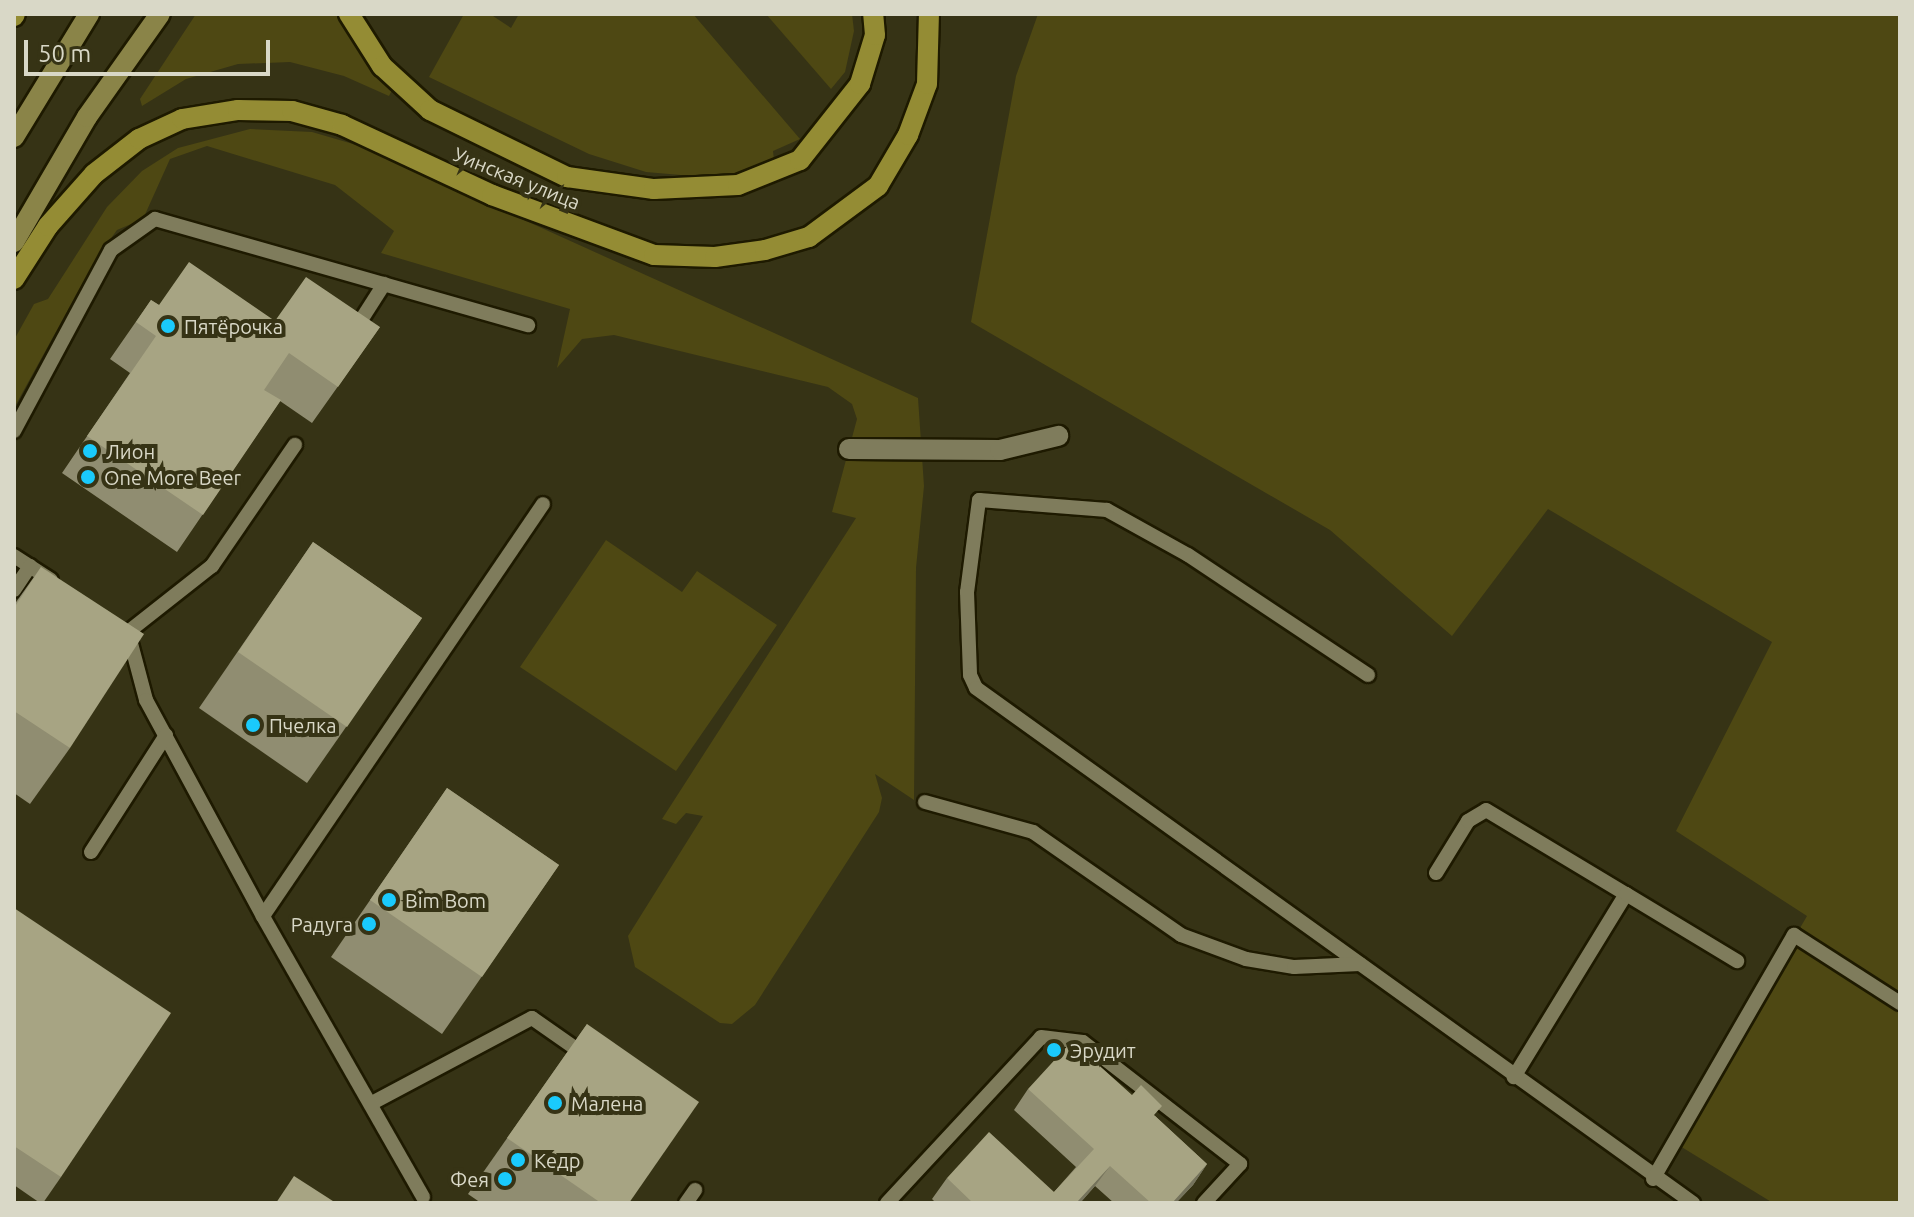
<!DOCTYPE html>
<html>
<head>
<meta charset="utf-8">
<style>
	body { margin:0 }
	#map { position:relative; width:1914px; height:1217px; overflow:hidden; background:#363315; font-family:Ubuntu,sans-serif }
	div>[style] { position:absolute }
	.green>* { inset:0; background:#4e4813 }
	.roads { filter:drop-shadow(2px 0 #1e1a00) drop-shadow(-2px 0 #1e1a00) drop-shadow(0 2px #1e1a00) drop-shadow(0 -2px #1e1a00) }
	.lane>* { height:14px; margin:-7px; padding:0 7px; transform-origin:7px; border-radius:7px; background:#7f7c5c }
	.street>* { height:20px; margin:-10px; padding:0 10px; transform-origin:10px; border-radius:10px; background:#7f7c5c }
	.secondary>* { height:20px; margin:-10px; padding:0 10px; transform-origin:10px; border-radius:10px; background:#8a8448 }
	.primary>* { height:20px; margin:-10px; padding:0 10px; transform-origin:10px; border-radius:10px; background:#948c34 }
	.wall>* { inset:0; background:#908d71 }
	.shaded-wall>* { inset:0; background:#75735c }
	.building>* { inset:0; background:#a7a483 }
	.dots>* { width:22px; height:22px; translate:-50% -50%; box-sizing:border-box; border:4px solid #363315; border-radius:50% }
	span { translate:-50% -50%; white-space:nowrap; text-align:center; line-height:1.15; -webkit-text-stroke:8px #363315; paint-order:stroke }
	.street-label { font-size:20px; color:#d9d8c7 }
	.poi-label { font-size:20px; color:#d9d8c7 }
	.left { translate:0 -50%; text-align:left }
	.right { translate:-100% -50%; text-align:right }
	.frame { position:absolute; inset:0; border:16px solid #d9d8c7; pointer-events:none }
	.scale { position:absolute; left:24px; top:40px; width:246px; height:36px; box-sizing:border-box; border:4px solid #d9d8c7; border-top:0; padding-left:10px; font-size:24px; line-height:28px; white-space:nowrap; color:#d9d8c7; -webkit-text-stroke:6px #363315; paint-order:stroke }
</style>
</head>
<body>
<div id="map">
	<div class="green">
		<div style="clip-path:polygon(196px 14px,342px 14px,394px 86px,389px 96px,344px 76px,290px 62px,238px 64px,186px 79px,142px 106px,140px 99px)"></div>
		<div style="clip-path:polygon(464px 14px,490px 14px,511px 28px,519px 14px,693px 14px,800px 139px,773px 151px,774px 160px,727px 179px,646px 172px,589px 154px,429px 77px)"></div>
		<div style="clip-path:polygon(766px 14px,852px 14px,854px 31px,845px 72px,831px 89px)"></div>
		<div style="clip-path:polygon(1038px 14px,1900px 14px,1900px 1203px,1773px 1203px,1675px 1143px,1807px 916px,1676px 831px,1772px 642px,1548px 509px,1452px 636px,1330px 530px,971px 322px,1016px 76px)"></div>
		<div style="clip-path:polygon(250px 129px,312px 132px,360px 146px,918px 398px,924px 486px,916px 568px,914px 800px,875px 774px,882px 798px,879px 812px,755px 1005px,732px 1024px,720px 1023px,635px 967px,628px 936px,703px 816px,686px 813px,676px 824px,662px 819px,856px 518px,832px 512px,857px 419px,852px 404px,828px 387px,614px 335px,582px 339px,557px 368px,570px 309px,381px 253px,394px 231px,335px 185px,207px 146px,170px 159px,143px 219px,117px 230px,96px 259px,14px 408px,14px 340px,34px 304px,48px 299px,107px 207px,142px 171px,178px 148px)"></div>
		<div style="clip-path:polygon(606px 540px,682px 592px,697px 571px,777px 625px,676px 771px,520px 667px)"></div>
	</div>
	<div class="roads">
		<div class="lane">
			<div style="left:354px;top:331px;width:56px;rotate:-57.4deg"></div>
			<div style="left:14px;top:431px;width:205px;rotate:-61.8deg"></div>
			<div style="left:111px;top:250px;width:54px;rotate:-35.2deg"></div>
			<div style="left:155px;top:219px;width:388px;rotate:15.9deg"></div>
			<div style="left:14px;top:556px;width:44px;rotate:33deg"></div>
			<div style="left:14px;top:590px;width:29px;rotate:-56deg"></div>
			<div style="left:128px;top:632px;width:107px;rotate:-38.2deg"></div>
			<div style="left:212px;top:566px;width:147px;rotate:-55.6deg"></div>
			<div style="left:129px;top:636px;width:66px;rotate:75.1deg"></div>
			<div style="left:146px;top:700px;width:246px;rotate:61.6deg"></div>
			<div style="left:1368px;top:675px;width:216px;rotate:-146.3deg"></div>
			<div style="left:1188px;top:555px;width:93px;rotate:-150.9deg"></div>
			<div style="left:1107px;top:510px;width:128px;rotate:-175.5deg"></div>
			<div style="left:979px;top:500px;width:93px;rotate:97.4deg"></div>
			<div style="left:967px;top:592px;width:83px;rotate:87.9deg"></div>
			<div style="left:970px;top:675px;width:14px;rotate:65deg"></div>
			<div style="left:976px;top:688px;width:883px;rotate:35.69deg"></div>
			<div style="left:925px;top:802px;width:112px;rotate:15.5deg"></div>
			<div style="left:1033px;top:832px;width:180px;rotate:34.8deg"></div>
			<div style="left:1181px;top:935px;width:69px;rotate:20.3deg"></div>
			<div style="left:1246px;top:959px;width:49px;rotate:9.5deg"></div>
			<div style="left:1294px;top:967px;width:66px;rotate:-2.6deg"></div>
			<div style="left:91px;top:852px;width:139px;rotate:-57.3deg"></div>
			<div style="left:1436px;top:873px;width:61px;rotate:-58.4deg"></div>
			<div style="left:1468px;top:821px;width:21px;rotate:-31deg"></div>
			<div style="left:1486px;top:810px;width:163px;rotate:31deg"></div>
			<div style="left:1626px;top:894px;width:215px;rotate:121.5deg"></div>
			<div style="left:1626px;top:894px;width:130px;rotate:31.1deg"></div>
			<div style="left:372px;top:1103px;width:181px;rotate:-28deg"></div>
			<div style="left:532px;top:1018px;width:68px;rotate:34.9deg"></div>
			<div style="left:1653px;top:1179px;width:282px;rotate:-60deg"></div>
			<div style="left:1794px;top:935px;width:126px;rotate:32.7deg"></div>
			<div style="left:423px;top:1197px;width:323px;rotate:-119.7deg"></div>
			<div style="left:263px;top:916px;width:498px;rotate:-55.8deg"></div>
			<div style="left:686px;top:1203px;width:16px;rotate:-55deg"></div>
			<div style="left:887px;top:1203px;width:226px;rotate:-47.1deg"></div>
			<div style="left:1041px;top:1037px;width:42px;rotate:6.8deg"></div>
			<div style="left:1083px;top:1042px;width:199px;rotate:37.8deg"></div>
			<div style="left:1240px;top:1164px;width:53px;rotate:132.7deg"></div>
		</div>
		<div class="street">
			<div style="left:849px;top:449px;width:151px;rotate:0.4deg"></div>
			<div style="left:1000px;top:450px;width:60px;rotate:-13.6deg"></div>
		</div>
		<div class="secondary">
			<div style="left:14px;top:137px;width:144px;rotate:-58.6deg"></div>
			<div style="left:14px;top:242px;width:145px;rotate:-59.7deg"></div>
			<div style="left:87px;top:117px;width:126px;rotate:-54.7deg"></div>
		</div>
		<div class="primary">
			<div style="left:349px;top:14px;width:62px;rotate:57.6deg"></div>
			<div style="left:382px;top:66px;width:65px;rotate:42.5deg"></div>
			<div style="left:430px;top:110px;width:153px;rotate:26.1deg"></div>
			<div style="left:567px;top:177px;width:88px;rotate:7.9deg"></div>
			<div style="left:654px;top:189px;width:84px;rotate:-2.7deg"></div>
			<div style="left:738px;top:185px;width:67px;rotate:-22deg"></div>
			<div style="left:800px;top:160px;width:97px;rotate:-51.7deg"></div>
			<div style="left:860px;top:84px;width:51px;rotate:-73deg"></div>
			<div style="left:875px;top:35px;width:21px;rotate:-95deg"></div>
			<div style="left:14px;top:16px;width:2px;rotate:-63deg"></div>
			<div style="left:14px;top:279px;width:63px;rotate:-57.3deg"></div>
			<div style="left:48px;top:226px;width:69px;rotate:-48.5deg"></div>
			<div style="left:94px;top:174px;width:57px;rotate:-37.9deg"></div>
			<div style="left:139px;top:139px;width:47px;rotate:-24.9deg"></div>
			<div style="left:182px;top:119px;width:57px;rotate:-9.1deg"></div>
			<div style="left:238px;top:110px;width:54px;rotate:1.1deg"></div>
			<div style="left:292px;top:111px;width:52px;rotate:15.6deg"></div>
			<div style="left:342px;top:125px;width:166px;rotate:25deg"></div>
			<div style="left:492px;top:195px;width:173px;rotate:20.3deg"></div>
			<div style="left:654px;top:255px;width:61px;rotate:1.9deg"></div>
			<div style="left:715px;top:257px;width:50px;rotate:-8deg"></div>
			<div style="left:765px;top:250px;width:46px;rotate:-16.5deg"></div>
			<div style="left:809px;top:237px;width:86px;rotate:-36.5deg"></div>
			<div style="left:878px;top:186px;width:59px;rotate:-59.5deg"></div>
			<div style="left:908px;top:135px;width:54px;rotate:-69.6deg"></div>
			<div style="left:927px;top:84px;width:70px;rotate:-88.4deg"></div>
		</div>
	</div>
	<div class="wall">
		<div style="clip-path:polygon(151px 300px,159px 305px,275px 321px,380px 327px,312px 423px,280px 401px,177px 552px,62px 473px,130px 373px,110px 359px)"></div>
		<div style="clip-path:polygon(313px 542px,422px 618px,307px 783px,199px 708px)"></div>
		<div style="clip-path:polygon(41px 567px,70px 748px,30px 804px,14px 793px,14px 605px)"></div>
		<div style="clip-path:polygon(447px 788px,559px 865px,442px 1034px,331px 957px)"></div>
		<div style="clip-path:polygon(14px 908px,61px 1177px,43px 1203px,40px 1203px,14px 1185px)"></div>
		<div style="clip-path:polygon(587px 1024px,629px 1203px,481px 1203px,468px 1194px)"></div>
		<div style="clip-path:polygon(1028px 1089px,1155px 1116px,1207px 1164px,1193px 1185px,1176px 1203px,1114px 1203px,1095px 1186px,1080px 1203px,936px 1203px,932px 1199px,947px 1178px,1054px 1192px,1076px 1167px,1014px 1110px)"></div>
	</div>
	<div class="shaded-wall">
		<div style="clip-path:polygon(1207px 1164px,1193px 1185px,1176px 1203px,1172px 1203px)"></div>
		<div style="clip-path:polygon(1110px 1166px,1095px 1186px,1080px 1203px,1076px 1203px)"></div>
	</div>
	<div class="building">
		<div style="clip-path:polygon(189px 262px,275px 321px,306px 277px,380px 327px,338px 387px,289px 353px,264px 390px,281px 400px,203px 515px,87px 436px,156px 336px,136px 322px,151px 300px,159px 305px)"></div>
		<div style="clip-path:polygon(313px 542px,422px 618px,347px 727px,238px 652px)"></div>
		<div style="clip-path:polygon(41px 567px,144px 634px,70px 748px,14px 711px,14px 608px)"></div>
		<div style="clip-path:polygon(447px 788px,559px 865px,482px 977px,370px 900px)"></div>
		<div style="clip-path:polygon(14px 908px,171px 1013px,61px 1177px,14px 1146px)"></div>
		<div style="clip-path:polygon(587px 1024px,699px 1102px,629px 1203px,601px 1203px,507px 1138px)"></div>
		<div style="clip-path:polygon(1072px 1041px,1132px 1095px,1141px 1085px,1162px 1106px,1154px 1115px,1207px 1164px,1172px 1203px,1151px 1203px,1110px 1166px,1076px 1203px,973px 1203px,947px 1178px,989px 1132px,1054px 1192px,1094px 1149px,1028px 1089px)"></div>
		<div style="clip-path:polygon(294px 1176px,336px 1203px,276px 1203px)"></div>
	</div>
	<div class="dots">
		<div style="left:168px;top:326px;background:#1acafc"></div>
		<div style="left:90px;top:451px;background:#1acafc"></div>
		<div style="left:88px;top:477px;background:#1acafc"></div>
		<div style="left:253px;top:725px;background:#1acafc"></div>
		<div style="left:389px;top:900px;background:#1acafc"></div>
		<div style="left:369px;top:924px;background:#1acafc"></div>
		<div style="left:1054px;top:1050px;background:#1acafc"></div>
		<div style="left:555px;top:1103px;background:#1acafc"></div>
		<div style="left:518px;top:1160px;background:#1acafc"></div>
		<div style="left:505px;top:1179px;background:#1acafc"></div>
	</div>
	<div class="street-label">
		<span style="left:517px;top:178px;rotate:22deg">Уинская улица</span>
	</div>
	<div class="poi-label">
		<span class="left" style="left:184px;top:326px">Пятёрочка</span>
		<span class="left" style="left:106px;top:451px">Лион</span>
		<span class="left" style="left:104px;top:477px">One More Beer</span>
		<span class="left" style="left:269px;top:725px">Пчелка</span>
		<span class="left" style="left:405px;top:900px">Bim Bom</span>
		<span class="right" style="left:353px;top:924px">Радуга</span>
		<span class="left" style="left:1070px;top:1050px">Эрудит</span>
		<span class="left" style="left:571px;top:1103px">Малена</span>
		<span class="left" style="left:534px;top:1160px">Кедр</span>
		<span class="right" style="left:489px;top:1179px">Фея</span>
	</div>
	<div class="frame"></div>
	<div class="scale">50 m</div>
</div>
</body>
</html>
